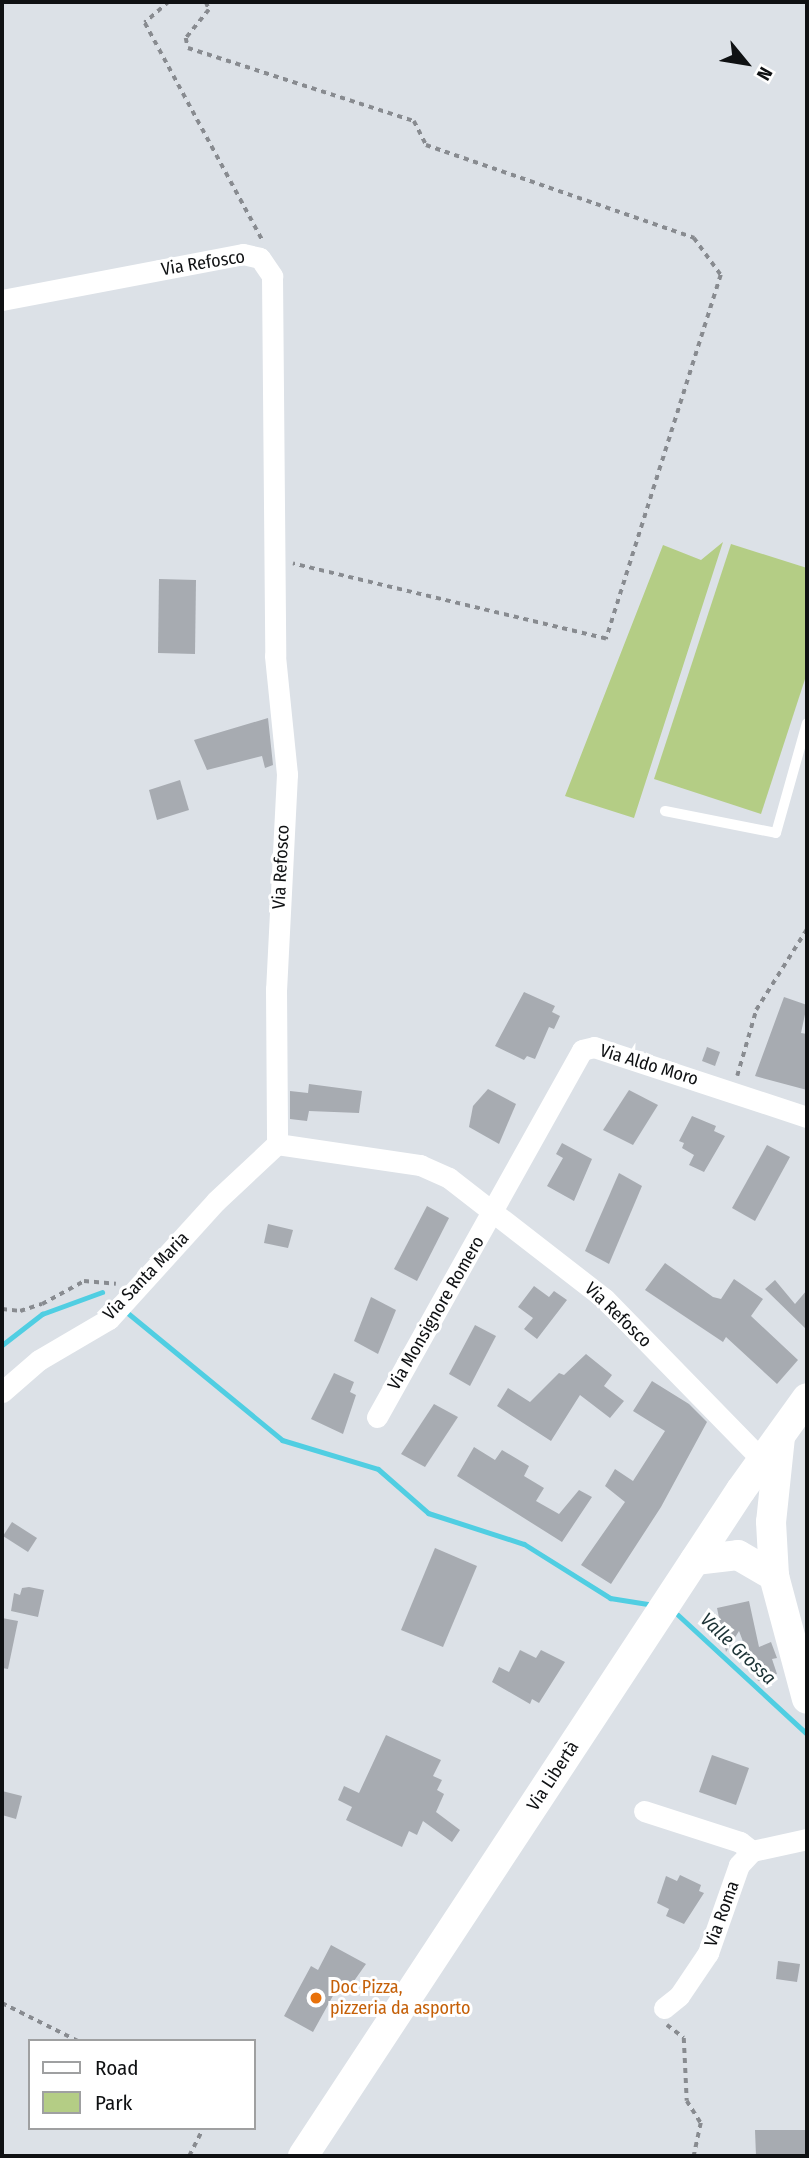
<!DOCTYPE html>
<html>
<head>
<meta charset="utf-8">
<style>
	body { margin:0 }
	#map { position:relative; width:809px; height:2158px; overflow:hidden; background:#dce1e7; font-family:"Fira Sans Condensed",sans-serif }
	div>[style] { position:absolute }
	.green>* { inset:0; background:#b4cd85 }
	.stream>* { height:5px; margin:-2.5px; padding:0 2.5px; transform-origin:2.5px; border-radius:2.5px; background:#50cee2 }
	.building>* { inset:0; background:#a7abb1 }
	.path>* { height:3.5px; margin-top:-1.75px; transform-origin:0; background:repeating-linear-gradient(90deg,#888b90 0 5px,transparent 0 10px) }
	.lane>* { height:10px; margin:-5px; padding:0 5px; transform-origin:5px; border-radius:5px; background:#fff }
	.street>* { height:21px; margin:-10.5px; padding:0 10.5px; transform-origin:10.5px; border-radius:10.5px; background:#fff }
	.secondary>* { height:30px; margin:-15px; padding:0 15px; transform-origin:15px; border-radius:15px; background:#fff }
	.dots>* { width:19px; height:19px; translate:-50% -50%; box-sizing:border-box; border:4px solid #fff; border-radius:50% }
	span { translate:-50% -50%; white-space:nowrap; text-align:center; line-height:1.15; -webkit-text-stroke:6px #fff; paint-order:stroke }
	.street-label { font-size:18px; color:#0f1113 }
	.food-label { font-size:18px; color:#c56008 }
	.left { translate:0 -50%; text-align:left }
	.water-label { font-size:19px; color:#1c3235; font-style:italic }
	.frame { position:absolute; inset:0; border:4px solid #0f1113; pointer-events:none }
	.legend { position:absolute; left:28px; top:2039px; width:228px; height:91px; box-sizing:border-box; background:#fff; border:2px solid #9fa0a1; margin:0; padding:9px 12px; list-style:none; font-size:21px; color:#0f1113 }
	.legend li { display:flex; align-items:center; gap:14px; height:35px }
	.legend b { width:35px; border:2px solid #9fa0a1 }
	.north { position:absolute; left:711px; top:28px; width:70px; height:70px; -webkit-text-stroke:5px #fff; paint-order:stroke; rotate:120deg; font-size:19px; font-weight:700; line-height:28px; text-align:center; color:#0f1113 }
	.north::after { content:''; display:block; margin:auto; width:24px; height:32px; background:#0f1113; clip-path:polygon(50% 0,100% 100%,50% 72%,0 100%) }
</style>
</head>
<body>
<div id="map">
	<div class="green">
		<div style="clip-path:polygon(723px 542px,634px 818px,565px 796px,663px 545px,701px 560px)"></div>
		<div style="clip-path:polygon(731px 544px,807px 568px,807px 673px,761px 814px,654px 779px)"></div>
	</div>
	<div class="stream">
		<div style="left:124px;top:1310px;width:205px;rotate:39.4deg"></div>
		<div style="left:282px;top:1440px;width:100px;rotate:16.8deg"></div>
		<div style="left:378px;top:1469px;width:67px;rotate:41.3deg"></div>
		<div style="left:428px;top:1513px;width:101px;rotate:17.9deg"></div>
		<div style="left:524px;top:1544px;width:102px;rotate:32.1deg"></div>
		<div style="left:610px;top:1598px;width:38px;rotate:9deg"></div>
		<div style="left:2px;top:1345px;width:51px;rotate:-37.8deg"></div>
		<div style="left:42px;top:1314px;width:64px;rotate:-20.1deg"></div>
		<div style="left:678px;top:1615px;width:176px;rotate:42.7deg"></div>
	</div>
	<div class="building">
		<div style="clip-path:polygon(159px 579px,196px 580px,195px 654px,158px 653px)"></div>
		<div style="clip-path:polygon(268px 718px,273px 765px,265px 768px,262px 756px,207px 770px,194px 740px)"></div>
		<div style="clip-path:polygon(180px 780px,189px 810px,157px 820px,149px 790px)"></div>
		<div style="clip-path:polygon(524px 992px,555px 1006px,552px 1012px,560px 1016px,554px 1029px,549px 1027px,535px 1059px,527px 1056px,524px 1060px,495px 1046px)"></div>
		<div style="clip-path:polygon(784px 997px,807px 1005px,801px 1033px,807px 1034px,807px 1090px,755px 1076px)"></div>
		<div style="clip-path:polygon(707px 1047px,720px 1052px,715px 1066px,702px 1061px)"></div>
		<div style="clip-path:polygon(309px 1084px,362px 1091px,359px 1113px,309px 1111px,307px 1121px,290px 1119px,290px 1091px,308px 1093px)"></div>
		<div style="clip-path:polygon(488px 1089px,516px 1104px,499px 1144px,469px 1127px,473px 1106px)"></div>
		<div style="clip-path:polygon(629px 1090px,658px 1105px,633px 1145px,603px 1130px)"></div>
		<div style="clip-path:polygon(692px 1116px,716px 1126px,714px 1131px,725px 1136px,704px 1172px,689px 1165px,694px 1155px,682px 1148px,684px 1143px,679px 1141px)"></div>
		<div style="clip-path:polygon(562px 1143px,592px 1159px,574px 1201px,547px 1186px,563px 1158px,556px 1154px)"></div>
		<div style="clip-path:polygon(767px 1145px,790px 1157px,755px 1221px,732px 1208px)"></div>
		<div style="clip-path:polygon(619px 1173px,642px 1186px,609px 1264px,585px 1251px)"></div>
		<div style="clip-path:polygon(427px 1206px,449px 1218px,417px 1281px,394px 1269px)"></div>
		<div style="clip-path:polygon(268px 1224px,293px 1230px,288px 1248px,264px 1243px)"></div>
		<div style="clip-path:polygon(665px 1263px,713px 1297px,721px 1299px,734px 1279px,763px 1299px,751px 1316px,798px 1360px,777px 1384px,726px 1337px,723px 1342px,645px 1290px)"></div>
		<div style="clip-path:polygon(775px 1280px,795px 1304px,807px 1290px,807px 1330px,765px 1289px)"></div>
		<div style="clip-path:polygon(534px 1286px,549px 1297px,554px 1291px,567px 1300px,537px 1339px,524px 1329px,533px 1318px,518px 1307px)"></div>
		<div style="clip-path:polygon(371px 1297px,396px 1310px,378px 1354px,354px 1341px)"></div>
		<div style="clip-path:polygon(475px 1325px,496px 1336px,470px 1386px,449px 1374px)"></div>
		<div style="clip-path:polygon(586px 1354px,612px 1375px,604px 1386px,624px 1401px,610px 1418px,580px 1395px,551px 1441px,497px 1406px,508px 1388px,530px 1402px,559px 1373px,564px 1375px)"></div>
		<div style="clip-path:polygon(334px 1373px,354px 1382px,350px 1392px,356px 1395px,343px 1434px,311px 1419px)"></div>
		<div style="clip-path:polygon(652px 1381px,689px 1404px,707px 1422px,661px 1507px,611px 1584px,581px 1565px,625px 1502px,605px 1486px,615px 1469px,633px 1481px,665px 1431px,633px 1411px)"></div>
		<div style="clip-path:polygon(434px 1404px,458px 1417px,425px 1467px,401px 1454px)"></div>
		<div style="clip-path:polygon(474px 1447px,495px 1460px,502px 1450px,529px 1466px,524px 1476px,544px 1488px,536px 1501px,559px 1514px,579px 1490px,592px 1497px,562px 1542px,457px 1476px)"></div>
		<div style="clip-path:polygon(12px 1522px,37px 1538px,28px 1552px,3px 1536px)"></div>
		<div style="clip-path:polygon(435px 1548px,477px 1566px,443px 1647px,401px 1630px)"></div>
		<div style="clip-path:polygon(29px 1587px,44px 1590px,38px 1617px,11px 1611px,14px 1593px,20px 1595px,22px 1588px)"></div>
		<div style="clip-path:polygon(749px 1601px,759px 1647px,771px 1642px,777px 1658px,772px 1659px,777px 1674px,758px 1681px,739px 1631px,726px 1652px,717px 1608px)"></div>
		<div style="clip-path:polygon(2px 1618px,18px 1621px,8px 1669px,2px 1668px)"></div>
		<div style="clip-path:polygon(520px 1650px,536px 1658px,541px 1650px,565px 1662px,539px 1703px,532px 1699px,530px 1704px,492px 1682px,499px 1667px,509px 1672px)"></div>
		<div style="clip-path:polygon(386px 1735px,441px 1760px,433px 1776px,442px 1780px,437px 1790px,444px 1794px,436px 1812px,460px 1830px,452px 1842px,423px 1821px,417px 1835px,409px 1831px,402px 1847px,346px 1820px,352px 1807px,338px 1800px,344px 1786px,359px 1793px)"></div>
		<div style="clip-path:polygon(712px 1755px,749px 1768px,736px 1805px,699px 1792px)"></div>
		<div style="clip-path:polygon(2px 1791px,22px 1796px,16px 1819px,2px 1815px)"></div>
		<div style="clip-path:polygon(680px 1875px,701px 1885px,699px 1891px,704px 1893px,684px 1924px,666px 1916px,669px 1909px,657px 1903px,666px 1876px,677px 1881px)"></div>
		<div style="clip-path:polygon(331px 1945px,366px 1964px,349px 1988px,340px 1983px,313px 2032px,284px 2016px,311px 1966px,318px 1970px)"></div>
		<div style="clip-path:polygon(778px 1961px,800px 1964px,797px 1982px,776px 1979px)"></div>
		<div style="clip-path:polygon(755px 2130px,807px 2130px,807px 2156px,756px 2156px)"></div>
	</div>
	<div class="path">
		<div style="left:169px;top:2px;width:32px;rotate:139deg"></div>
		<div style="left:145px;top:23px;width:246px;rotate:61.6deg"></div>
		<div style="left:206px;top:2px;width:9px;rotate:69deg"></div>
		<div style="left:209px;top:10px;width:36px;rotate:129deg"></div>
		<div style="left:186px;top:38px;width:10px;rotate:79deg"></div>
		<div style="left:188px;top:48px;width:237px;rotate:17.9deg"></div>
		<div style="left:414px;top:121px;width:27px;rotate:63deg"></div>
		<div style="left:426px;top:145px;width:284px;rotate:19.1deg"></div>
		<div style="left:694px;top:238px;width:46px;rotate:53.9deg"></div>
		<div style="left:721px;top:275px;width:382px;rotate:107.5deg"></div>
		<div style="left:606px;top:639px;width:322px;rotate:-166.5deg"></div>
		<div style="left:737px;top:1076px;width:69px;rotate:-73.9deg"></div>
		<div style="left:756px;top:1010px;width:96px;rotate:-57.8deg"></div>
		<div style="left:2px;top:1309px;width:18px;rotate:6deg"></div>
		<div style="left:20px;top:1311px;width:23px;rotate:-18deg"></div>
		<div style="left:42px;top:1304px;width:48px;rotate:-28.7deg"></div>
		<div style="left:84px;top:1281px;width:32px;rotate:5deg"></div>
		<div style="left:2px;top:2003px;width:85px;rotate:26.6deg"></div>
		<div style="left:667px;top:2025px;width:21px;rotate:37deg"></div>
		<div style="left:684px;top:2038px;width:63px;rotate:87.3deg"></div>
		<div style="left:687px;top:2101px;width:26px;rotate:58deg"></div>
		<div style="left:701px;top:2123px;width:34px;rotate:102deg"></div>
		<div style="left:189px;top:2156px;width:31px;rotate:-63deg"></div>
	</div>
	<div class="lane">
		<div style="left:665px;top:811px;width:113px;rotate:11.2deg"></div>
		<div style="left:776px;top:833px;width:114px;rotate:-74.3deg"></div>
	</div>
	<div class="street">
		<div style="left:2px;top:300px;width:245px;rotate:-10.8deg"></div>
		<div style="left:243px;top:254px;width:17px;rotate:13deg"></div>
		<div style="left:260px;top:258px;width:22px;rotate:56deg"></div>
		<div style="left:272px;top:276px;width:380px;rotate:89.5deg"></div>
		<div style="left:275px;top:656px;width:119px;rotate:84.2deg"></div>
		<div style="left:287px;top:774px;width:215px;rotate:92.9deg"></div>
		<div style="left:276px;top:989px;width:155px;rotate:89.6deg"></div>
		<div style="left:277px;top:1144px;width:145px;rotate:8.4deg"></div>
		<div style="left:420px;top:1165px;width:32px;rotate:24deg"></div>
		<div style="left:449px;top:1178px;width:197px;rotate:37.8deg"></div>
		<div style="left:605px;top:1299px;width:225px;rotate:45.7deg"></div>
		<div style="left:2px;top:1392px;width:49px;rotate:-40.9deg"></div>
		<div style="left:39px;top:1360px;width:81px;rotate:-30.4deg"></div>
		<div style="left:109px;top:1319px;width:159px;rotate:-47.8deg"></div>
		<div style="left:216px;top:1201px;width:83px;rotate:-43.1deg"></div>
		<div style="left:377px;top:1417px;width:420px;rotate:-60.8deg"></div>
		<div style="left:582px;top:1050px;width:12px;rotate:-14deg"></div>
		<div style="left:594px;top:1047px;width:224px;rotate:18.2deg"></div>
		<div style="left:644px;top:1811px;width:101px;rotate:17.9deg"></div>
		<div style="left:740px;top:1842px;width:15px;rotate:37deg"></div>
		<div style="left:664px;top:2008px;width:19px;rotate:-39deg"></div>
		<div style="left:679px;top:1996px;width:52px;rotate:-56deg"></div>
		<div style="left:708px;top:1953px;width:93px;rotate:-70.6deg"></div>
		<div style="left:739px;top:1865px;width:19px;rotate:-47deg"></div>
		<div style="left:752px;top:1851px;width:56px;rotate:-12.3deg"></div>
	</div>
	<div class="secondary">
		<div style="left:780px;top:1437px;width:85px;rotate:96deg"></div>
		<div style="left:771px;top:1522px;width:54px;rotate:86.8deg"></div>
		<div style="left:774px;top:1576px;width:127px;rotate:75deg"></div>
		<div style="left:695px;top:1560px;width:43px;rotate:-6.6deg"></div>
		<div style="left:738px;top:1555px;width:42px;rotate:30.3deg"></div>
		<div style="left:303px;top:2156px;width:797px;rotate:-56.67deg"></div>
		<div style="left:741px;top:1490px;width:113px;rotate:-54.3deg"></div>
	</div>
	<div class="dots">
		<div style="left:316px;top:1998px;background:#e8710a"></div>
	</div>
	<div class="street-label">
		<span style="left:203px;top:263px;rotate:-9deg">Via Refosco</span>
		<span style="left:281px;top:867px;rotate:-87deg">Via Refosco</span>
		<span style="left:649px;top:1065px;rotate:17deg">Via Aldo Moro</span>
		<span style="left:146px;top:1276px;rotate:-46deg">Via Santa Maria</span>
		<span style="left:436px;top:1313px;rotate:-60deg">Via Monsignore Romero</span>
		<span style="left:618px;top:1315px;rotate:44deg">Via Refosco</span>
		<span style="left:553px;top:1776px;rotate:-57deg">Via Libertà</span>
		<span style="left:722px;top:1914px;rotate:-70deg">Via Roma</span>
	</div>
	<div class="food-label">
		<span class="left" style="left:330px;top:1998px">Doc Pizza,<br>pizzeria da asporto</span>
	</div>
	<div class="water-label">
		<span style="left:738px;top:1649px;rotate:43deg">Valle Grossa</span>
	</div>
	<div class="frame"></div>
	<ul class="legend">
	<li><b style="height:9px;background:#fff"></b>Road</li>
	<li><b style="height:19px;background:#b4cd85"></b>Park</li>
	</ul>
	<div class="north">N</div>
</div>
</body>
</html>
